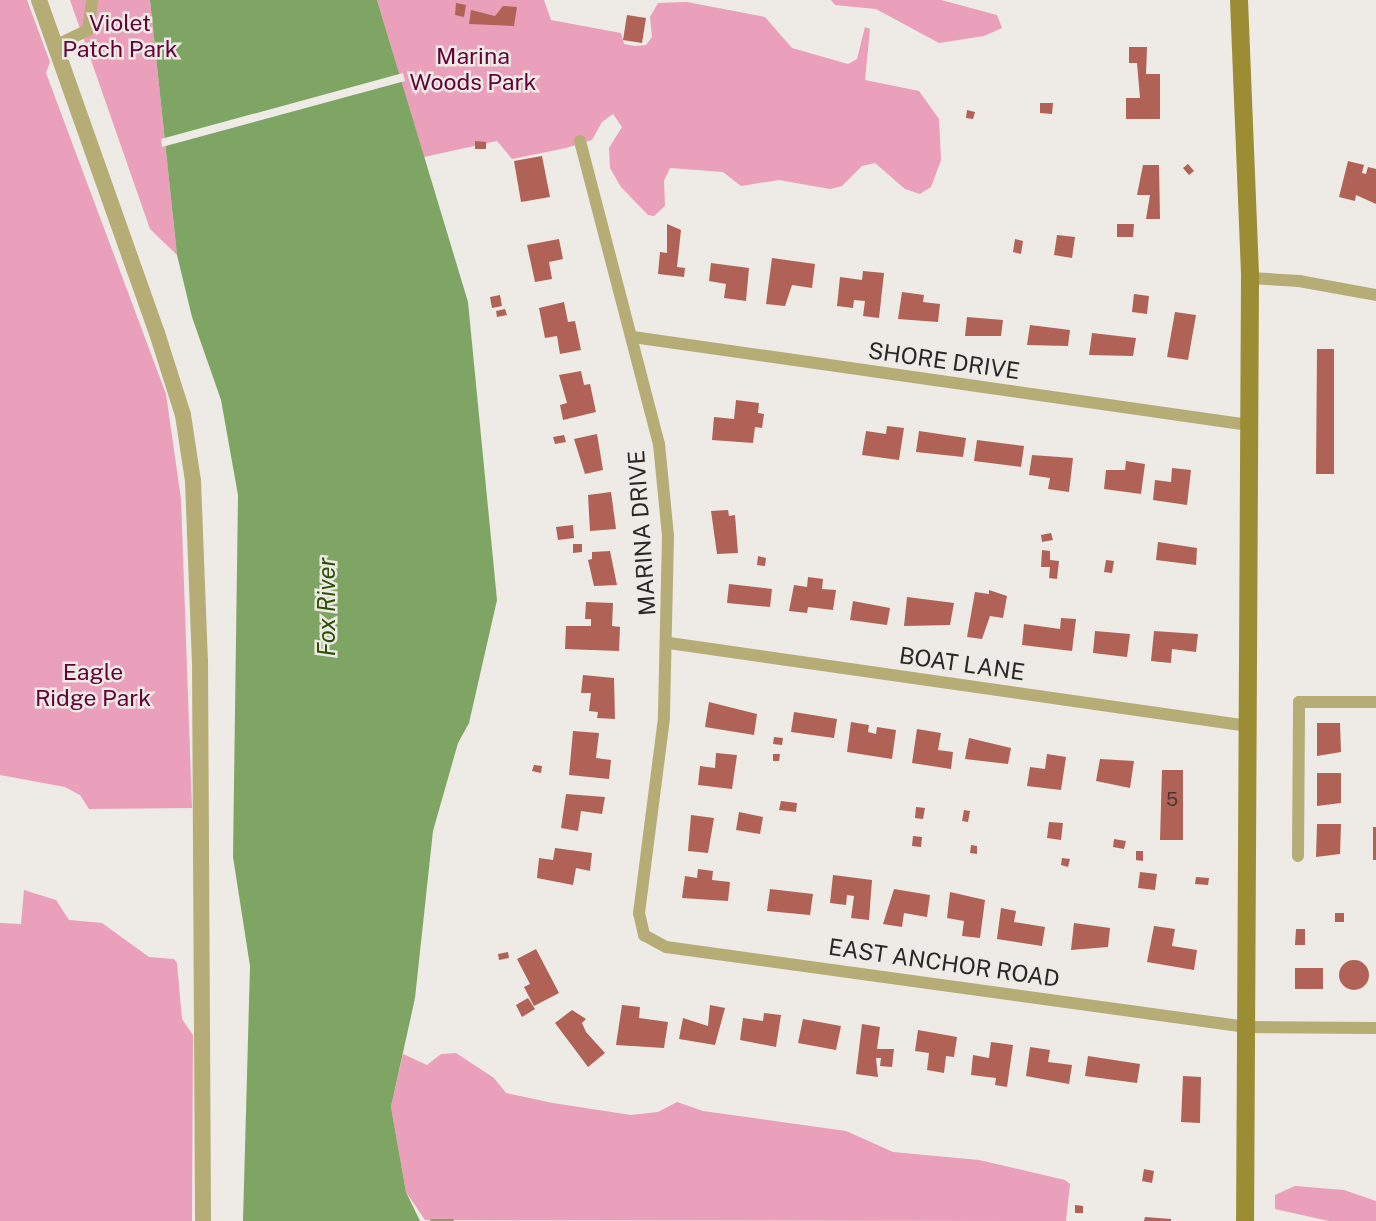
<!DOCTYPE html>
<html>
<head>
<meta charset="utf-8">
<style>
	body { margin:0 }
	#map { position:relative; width:1376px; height:1221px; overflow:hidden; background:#eeeae6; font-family:"Public Sans",sans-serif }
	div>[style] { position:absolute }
	.green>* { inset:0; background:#ea9fba }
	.water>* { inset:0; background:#7ea563 }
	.pier>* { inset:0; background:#eeeae6 }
	.stream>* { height:4.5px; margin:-2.25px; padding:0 2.25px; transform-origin:2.25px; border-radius:2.25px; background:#7ea563 }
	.building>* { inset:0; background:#af6255 }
	.round { border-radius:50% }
	.minor>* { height:12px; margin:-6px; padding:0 6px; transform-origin:6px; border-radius:6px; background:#b6ac76 }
	.tertiary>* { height:16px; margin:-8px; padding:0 8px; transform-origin:8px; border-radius:8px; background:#b6ac76 }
	.secondary>* { height:18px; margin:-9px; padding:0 9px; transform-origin:9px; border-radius:9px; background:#9c8c33 }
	span { translate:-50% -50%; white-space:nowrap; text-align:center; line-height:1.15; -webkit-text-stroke:5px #eeeae6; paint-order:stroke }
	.number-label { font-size:19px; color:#4b3632 }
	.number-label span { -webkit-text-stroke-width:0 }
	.park-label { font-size:23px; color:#630237 }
	.street-label { font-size:23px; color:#2a2827 }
	.water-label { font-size:24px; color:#2c5006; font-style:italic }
</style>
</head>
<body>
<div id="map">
	<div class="green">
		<div style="clip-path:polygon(0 0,27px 0,50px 62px,46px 73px,166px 394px,181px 499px,192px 808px,89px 809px,80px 795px,65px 787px,0 775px)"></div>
		<div style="clip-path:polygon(70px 0,150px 0,177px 255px,150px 229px)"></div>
		<div style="clip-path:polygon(377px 0,544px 0,551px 20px,621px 33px,624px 44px,635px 46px,646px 45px,652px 37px,650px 17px,658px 3px,687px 2px,765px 17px,792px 48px,848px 64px,857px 59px,865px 27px,870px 29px,865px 80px,919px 91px,939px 119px,941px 160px,931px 187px,920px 194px,905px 189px,875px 163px,862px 166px,842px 186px,830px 189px,779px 180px,741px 186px,723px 172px,670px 168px,664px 181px,665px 206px,654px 216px,648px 215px,621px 187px,610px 168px,609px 148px,622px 127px,613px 114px,602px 122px,592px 140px,566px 148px,512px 159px,497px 141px,424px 157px)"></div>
		<div style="clip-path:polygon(831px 0,941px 0,997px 15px,1002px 28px,984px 36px,939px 43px,876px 9px,835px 5px)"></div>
		<div style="clip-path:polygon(24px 890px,56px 900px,69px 920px,102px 923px,149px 957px,174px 959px,177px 963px,182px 1019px,193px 1035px,192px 1221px,0 1221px,0 923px,21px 924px)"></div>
		<div style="clip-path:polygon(456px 1053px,494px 1078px,506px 1093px,553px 1103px,631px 1115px,658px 1112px,677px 1102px,703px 1111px,846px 1131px,893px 1152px,979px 1160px,1065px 1180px,1070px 1184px,1066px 1221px,425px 1220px,406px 1192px,391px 1107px,403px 1054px,427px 1065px,441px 1054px)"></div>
		<div style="clip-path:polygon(1295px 1186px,1344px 1190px,1376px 1201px,1376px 1221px,1329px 1221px,1275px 1209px,1275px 1195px)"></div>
	</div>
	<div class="water">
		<div style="clip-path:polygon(150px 0,377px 0,468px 302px,497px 600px,469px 723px,458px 743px,433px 831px,415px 998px,391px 1107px,406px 1192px,420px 1221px,243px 1221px,250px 966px,233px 857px,238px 495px,221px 400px,192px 317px,177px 255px)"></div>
	</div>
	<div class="pier">
		<div style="clip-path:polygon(403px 73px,405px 81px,162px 147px,161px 139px)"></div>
	</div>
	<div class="stream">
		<div style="left:432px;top:1221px;width:20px"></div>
	</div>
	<div class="building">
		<div style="clip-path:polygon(456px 3px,466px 5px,464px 17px,455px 15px)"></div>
		<div style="clip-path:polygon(503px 6px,517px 7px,514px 26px,469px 24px,471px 10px,495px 16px)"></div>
		<div style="clip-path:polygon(627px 15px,646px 18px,642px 43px,623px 40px)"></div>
		<div style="clip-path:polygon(1129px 47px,1147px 47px,1146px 74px,1160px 74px,1160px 119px,1126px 119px,1126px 98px,1140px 98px,1137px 63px,1129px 63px)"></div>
		<div style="clip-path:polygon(1040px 103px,1053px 103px,1052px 114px,1040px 113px)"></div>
		<div style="clip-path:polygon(967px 110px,975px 112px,973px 119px,966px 118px)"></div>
		<div style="clip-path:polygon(475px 141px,486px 142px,486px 149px,475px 149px)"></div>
		<div style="clip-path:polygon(542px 156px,550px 197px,521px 202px,514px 161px)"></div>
		<div style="clip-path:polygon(1348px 161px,1364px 165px,1362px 173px,1366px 174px,1368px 167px,1376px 169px,1376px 204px,1356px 195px,1355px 201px,1339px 197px)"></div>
		<div style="clip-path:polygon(1188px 164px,1194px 171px,1189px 175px,1183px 168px)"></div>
		<div style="clip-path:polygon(1143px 165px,1159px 165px,1160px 219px,1146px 219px,1150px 195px,1137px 195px)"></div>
		<div style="clip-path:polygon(667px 224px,681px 230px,677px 267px,685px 268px,684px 277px,658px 274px,660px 252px,667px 253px)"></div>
		<div style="clip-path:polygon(1117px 224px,1134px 224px,1133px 237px,1117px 237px)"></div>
		<div style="clip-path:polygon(1057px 235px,1075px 237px,1072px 258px,1054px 255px)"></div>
		<div style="clip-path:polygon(559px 239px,563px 259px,549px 262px,552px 279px,535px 282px,527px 245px)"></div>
		<div style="clip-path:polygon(1015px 239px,1023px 241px,1021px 254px,1013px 252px)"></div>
		<div style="clip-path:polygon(772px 258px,815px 264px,812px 288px,792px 285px,785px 306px,766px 304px)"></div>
		<div style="clip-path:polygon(711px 263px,749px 268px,746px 301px,724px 298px,726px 284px,709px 281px)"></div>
		<div style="clip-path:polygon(863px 271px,884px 273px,879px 318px,863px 316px,865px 301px,854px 300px,853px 308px,837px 306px,840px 277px,862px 280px)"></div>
		<div style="clip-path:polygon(902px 292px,924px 295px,923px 302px,940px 304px,938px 322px,898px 319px)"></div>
		<div style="clip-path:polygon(1134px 294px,1149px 296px,1147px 314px,1132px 312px)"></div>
		<div style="clip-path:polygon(500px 295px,502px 306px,492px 308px,490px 297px)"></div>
		<div style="clip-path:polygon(564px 302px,568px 322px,575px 321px,581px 350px,560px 354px,557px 336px,545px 338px,539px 308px)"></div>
		<div style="clip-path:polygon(505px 309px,507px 315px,497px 317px,496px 311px)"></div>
		<div style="clip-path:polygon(1175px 312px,1196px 315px,1188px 360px,1167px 357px)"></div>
		<div style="clip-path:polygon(967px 317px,1003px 320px,1001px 336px,965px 336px)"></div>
		<div style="clip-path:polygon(1030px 325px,1070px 330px,1068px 346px,1027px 345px)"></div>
		<div style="clip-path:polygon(1092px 333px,1136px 338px,1133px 356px,1089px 355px)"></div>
		<div style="clip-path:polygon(1317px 349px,1334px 349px,1334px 474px,1316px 474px)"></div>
		<div style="clip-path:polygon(581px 371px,584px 385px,590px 384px,596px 412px,563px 420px,560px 405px,567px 403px,559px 375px)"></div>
		<div style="clip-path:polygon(736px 400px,759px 403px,758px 413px,764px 414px,762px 428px,755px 427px,753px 443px,712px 440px,714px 417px,734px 419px)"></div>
		<div style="clip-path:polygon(887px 426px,904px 428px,899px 460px,862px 455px,866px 431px,886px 434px)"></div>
		<div style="clip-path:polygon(919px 431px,966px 438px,963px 457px,916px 452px)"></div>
		<div style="clip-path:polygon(597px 434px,603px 470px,585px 474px,574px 439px)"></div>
		<div style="clip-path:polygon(564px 435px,566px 442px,555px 444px,553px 437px)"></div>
		<div style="clip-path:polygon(977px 440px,1024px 446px,1021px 467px,974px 461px)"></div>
		<div style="clip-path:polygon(1032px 455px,1073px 458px,1069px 492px,1048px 489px,1050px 478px,1029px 475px)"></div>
		<div style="clip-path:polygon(1126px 461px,1145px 464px,1141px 494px,1104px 489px,1106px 470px,1125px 470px)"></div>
		<div style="clip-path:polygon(1172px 468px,1191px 470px,1187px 505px,1153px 500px,1155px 480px,1171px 482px)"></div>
		<div style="clip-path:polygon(611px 492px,616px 529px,590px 531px,588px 495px)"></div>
		<div style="clip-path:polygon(728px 510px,729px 516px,735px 515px,738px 553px,717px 554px,711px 511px)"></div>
		<div style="clip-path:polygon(573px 525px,574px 538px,558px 540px,556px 527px)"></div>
		<div style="clip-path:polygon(1051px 533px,1053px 540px,1042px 542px,1041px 535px)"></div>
		<div style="clip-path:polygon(1158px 542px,1197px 548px,1196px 565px,1156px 560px)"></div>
		<div style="clip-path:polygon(573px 544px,582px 544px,582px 552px,573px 553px)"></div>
		<div style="clip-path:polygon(1042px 550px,1050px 551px,1050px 560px,1059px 561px,1057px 579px,1049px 578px,1050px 567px,1041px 567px)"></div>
		<div style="clip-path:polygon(610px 551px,617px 585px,594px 586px,588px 560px,592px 559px,592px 552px)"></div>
		<div style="clip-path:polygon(758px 556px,766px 558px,765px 566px,757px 565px)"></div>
		<div style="clip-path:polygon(1106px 560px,1114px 561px,1112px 573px,1104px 572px)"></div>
		<div style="clip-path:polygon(808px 577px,823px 579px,822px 589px,836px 590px,833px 610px,808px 607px,807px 613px,789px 611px,794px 585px,807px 587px)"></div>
		<div style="clip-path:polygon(729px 584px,772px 589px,770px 607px,727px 603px)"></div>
		<div style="clip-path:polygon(989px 590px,1007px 596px,1003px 618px,990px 616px,982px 639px,967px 637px,975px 592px,989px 594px)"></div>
		<div style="clip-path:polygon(907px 597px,954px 603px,950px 625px,904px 626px)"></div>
		<div style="clip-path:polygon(853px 601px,890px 608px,887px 625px,850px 620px)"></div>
		<div style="clip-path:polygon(586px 602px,613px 603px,612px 626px,620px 627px,619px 651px,565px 649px,566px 626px,591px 626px,591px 619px,585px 619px)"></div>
		<div style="clip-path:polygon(1061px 618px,1076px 619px,1072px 651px,1022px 645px,1024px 624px,1060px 629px)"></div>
		<div style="clip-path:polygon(1095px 631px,1130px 634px,1127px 657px,1093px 653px)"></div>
		<div style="clip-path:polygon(1154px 631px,1198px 634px,1196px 652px,1172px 649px,1171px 663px,1151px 661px)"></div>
		<div style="clip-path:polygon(583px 675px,614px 678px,615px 719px,597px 718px,598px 712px,589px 711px,591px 693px,581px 693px)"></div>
		<div style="clip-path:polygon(709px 702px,757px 714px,754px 735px,705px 727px)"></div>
		<div style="clip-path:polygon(794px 712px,837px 719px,834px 738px,791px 732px)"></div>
		<div style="clip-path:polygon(851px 722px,869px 725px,868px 732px,876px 734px,877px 727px,896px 730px,892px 759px,847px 752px)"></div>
		<div style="clip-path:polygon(1317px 723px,1340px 723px,1341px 752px,1317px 756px)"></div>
		<div style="clip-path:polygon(917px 729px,941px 733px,938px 750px,953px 752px,951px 769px,912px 763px)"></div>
		<div style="clip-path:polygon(573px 731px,599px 733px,596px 758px,611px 760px,609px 779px,569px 775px)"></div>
		<div style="clip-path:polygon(774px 737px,783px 738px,782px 745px,773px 744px)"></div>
		<div style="clip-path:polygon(969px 738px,1011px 748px,1008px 764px,965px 759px)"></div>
		<div style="clip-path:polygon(716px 753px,737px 755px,732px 789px,698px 785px,700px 766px,715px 768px)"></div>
		<div style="clip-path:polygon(773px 754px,780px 754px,779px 761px,773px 761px)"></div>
		<div style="clip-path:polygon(1047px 754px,1066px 757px,1061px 790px,1027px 786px,1030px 767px,1045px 769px)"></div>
		<div style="clip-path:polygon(1100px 759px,1134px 761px,1130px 788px,1096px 781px)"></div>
		<div style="clip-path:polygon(534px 765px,542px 766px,541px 773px,532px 771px)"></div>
		<div style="clip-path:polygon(1162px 770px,1183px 770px,1183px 840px,1160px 840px)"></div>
		<div style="clip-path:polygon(1317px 773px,1341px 773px,1341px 803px,1317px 806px)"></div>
		<div style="clip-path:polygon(566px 794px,605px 797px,602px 814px,581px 811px,578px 831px,561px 828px)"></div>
		<div style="clip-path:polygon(781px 801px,797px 803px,796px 812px,779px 810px)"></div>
		<div style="clip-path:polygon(916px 807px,925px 808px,923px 819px,915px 818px)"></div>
		<div style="clip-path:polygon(964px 810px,970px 811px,968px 822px,962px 821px)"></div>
		<div style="clip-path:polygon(739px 812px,763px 817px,760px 834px,736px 830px)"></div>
		<div style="clip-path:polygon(691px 815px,714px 818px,708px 853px,688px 851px)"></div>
		<div style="clip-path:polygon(1049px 822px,1063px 823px,1061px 840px,1047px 838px)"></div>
		<div style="clip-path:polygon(1317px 824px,1341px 824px,1340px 854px,1316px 857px)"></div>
		<div style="clip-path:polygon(1373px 827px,1376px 827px,1376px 860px,1373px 860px)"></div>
		<div style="clip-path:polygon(913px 836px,922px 837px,921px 847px,912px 846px)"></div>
		<div style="clip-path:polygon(1114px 839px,1126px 841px,1124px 849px,1113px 847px)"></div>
		<div style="clip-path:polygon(971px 845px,977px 846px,977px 854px,970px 853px)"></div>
		<div style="clip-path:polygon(555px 848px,592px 853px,590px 871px,576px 868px,573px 885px,537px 878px,539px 858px,553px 860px)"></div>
		<div style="clip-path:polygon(1136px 851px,1143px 851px,1143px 861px,1136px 860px)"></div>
		<div style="clip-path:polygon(1062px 858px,1070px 859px,1068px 867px,1061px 865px)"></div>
		<div style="clip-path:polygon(698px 869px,713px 871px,712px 880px,730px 882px,728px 901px,682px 898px,685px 876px,697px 878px)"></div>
		<div style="clip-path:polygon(1140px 872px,1157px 874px,1155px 890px,1138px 888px)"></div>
		<div style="clip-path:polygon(833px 875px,872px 880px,869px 920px,851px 918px,854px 896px,847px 895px,846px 905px,830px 903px)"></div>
		<div style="clip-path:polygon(1196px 877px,1209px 878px,1208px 885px,1195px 884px)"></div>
		<div style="clip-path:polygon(770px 889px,813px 894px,810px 915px,767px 911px)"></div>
		<div style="clip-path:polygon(894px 889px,930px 895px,927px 917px,904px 913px,902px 927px,883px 924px)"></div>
		<div style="clip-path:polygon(950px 892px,985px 900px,980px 938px,962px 936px,964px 921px,947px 918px)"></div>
		<div style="clip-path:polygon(1001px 908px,1016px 911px,1014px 922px,1045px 927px,1042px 946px,997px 939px)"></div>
		<div style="clip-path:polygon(1335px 913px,1344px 913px,1344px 922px,1335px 922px)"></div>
		<div style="clip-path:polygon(1074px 923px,1110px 928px,1108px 947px,1071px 950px)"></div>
		<div style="clip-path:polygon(1154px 926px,1175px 929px,1172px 946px,1197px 950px,1194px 970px,1147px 962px)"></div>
		<div style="clip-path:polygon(1296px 929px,1305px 929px,1305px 945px,1295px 945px)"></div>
		<div style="clip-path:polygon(536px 949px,559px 993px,534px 1006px,524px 987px,530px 984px,517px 959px)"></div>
		<div style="clip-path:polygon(508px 952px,509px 958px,499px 960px,498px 954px)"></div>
		<div class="round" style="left:1339px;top:960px;width:30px;height:30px"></div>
		<div style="clip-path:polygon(1295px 968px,1323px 968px,1323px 989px,1295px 989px)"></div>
		<div style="clip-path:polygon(528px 998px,535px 1009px,522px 1017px,516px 1005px)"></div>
		<div style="clip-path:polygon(622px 1005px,640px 1007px,639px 1018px,668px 1022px,664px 1048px,616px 1045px)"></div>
		<div style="clip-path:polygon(710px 1005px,725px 1008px,715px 1045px,679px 1039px,683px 1018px,708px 1026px)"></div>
		<div style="clip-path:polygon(572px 1010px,586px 1019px,582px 1023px,586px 1032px,605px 1053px,588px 1067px,555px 1023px)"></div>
		<div style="clip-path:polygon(764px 1013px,781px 1015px,776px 1047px,740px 1040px,743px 1018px,763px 1021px)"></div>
		<div style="clip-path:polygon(803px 1019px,841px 1026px,836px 1050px,798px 1043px)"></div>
		<div style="clip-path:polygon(862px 1024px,880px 1027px,877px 1049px,894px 1049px,892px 1067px,880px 1066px,881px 1058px,876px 1058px,878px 1077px,856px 1074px)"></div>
		<div style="clip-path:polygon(918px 1030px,957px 1037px,954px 1057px,946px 1056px,944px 1073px,927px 1070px,929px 1053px,915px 1051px)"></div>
		<div style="clip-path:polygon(991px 1042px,1013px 1045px,1007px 1087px,995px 1085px,996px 1078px,971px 1075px,973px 1055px,989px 1058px)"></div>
		<div style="clip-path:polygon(1030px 1047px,1050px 1050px,1048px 1062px,1072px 1065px,1069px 1084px,1026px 1076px)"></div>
		<div style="clip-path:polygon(1088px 1056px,1140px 1064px,1137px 1083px,1085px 1076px)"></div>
		<div style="clip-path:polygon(1183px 1076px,1201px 1077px,1200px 1123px,1181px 1122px)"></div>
		<div style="clip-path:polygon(1144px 1169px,1154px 1171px,1152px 1183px,1142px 1181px)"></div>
		<div style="clip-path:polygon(1075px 1205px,1083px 1206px,1083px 1213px,1075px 1213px)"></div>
		<div style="clip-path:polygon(1145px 1217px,1171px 1219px,1171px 1221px,1144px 1221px)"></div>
	</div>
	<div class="minor">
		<div style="left:55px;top:46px;width:37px;rotate:-26deg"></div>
		<div style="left:88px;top:30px;width:30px;rotate:-82deg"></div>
		<div style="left:580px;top:141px;width:313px;rotate:75.4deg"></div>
		<div style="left:659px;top:444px;width:92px;rotate:84.4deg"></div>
		<div style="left:668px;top:536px;width:182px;rotate:91.3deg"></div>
		<div style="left:664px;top:718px;width:197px;rotate:97.3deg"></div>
		<div style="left:639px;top:913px;width:23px;rotate:77deg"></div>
		<div style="left:644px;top:935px;width:25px;rotate:29deg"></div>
		<div style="left:666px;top:947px;width:586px;rotate:7.84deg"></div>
		<div style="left:1247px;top:1027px;width:129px;rotate:0.4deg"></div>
		<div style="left:1250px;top:278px;width:49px;rotate:3.5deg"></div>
		<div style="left:1299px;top:281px;width:78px;rotate:10.3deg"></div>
		<div style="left:633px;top:337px;width:622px;rotate:8.13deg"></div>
		<div style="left:669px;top:643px;width:585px;rotate:8.16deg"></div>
		<div style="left:1298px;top:856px;width:154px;rotate:-89.6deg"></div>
		<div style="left:1299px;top:702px;width:77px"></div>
	</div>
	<div class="tertiary">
		<div style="left:39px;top:0;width:353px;rotate:70.5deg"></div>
		<div style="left:157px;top:333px;width:86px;rotate:72.4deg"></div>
		<div style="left:183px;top:415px;width:67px;rotate:81.4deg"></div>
		<div style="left:193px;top:481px;width:180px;rotate:87.8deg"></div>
		<div style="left:200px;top:661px;width:560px;rotate:89.69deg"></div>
	</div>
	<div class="secondary">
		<div style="left:1239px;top:0;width:278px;rotate:87.7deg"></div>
		<div style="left:1250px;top:278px;width:943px;rotate:90.3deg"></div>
	</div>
	<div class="number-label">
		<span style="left:1172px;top:800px">5</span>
	</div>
	<div class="park-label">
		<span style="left:120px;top:36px">Violet<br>Patch Park</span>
		<span style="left:473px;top:69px">Marina<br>Woods Park</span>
		<span style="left:93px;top:685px">Eagle<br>Ridge Park</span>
	</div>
	<div class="street-label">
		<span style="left:944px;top:361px;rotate:8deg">SHORE DRIVE</span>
		<span style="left:642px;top:533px;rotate:-94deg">MARINA DRIVE</span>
		<span style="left:962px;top:664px;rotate:8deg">BOAT LANE</span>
		<span style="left:944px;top:963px;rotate:8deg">EAST ANCHOR ROAD</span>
	</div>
	<div class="water-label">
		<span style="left:327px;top:607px;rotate:-90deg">Fox River</span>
	</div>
</div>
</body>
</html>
